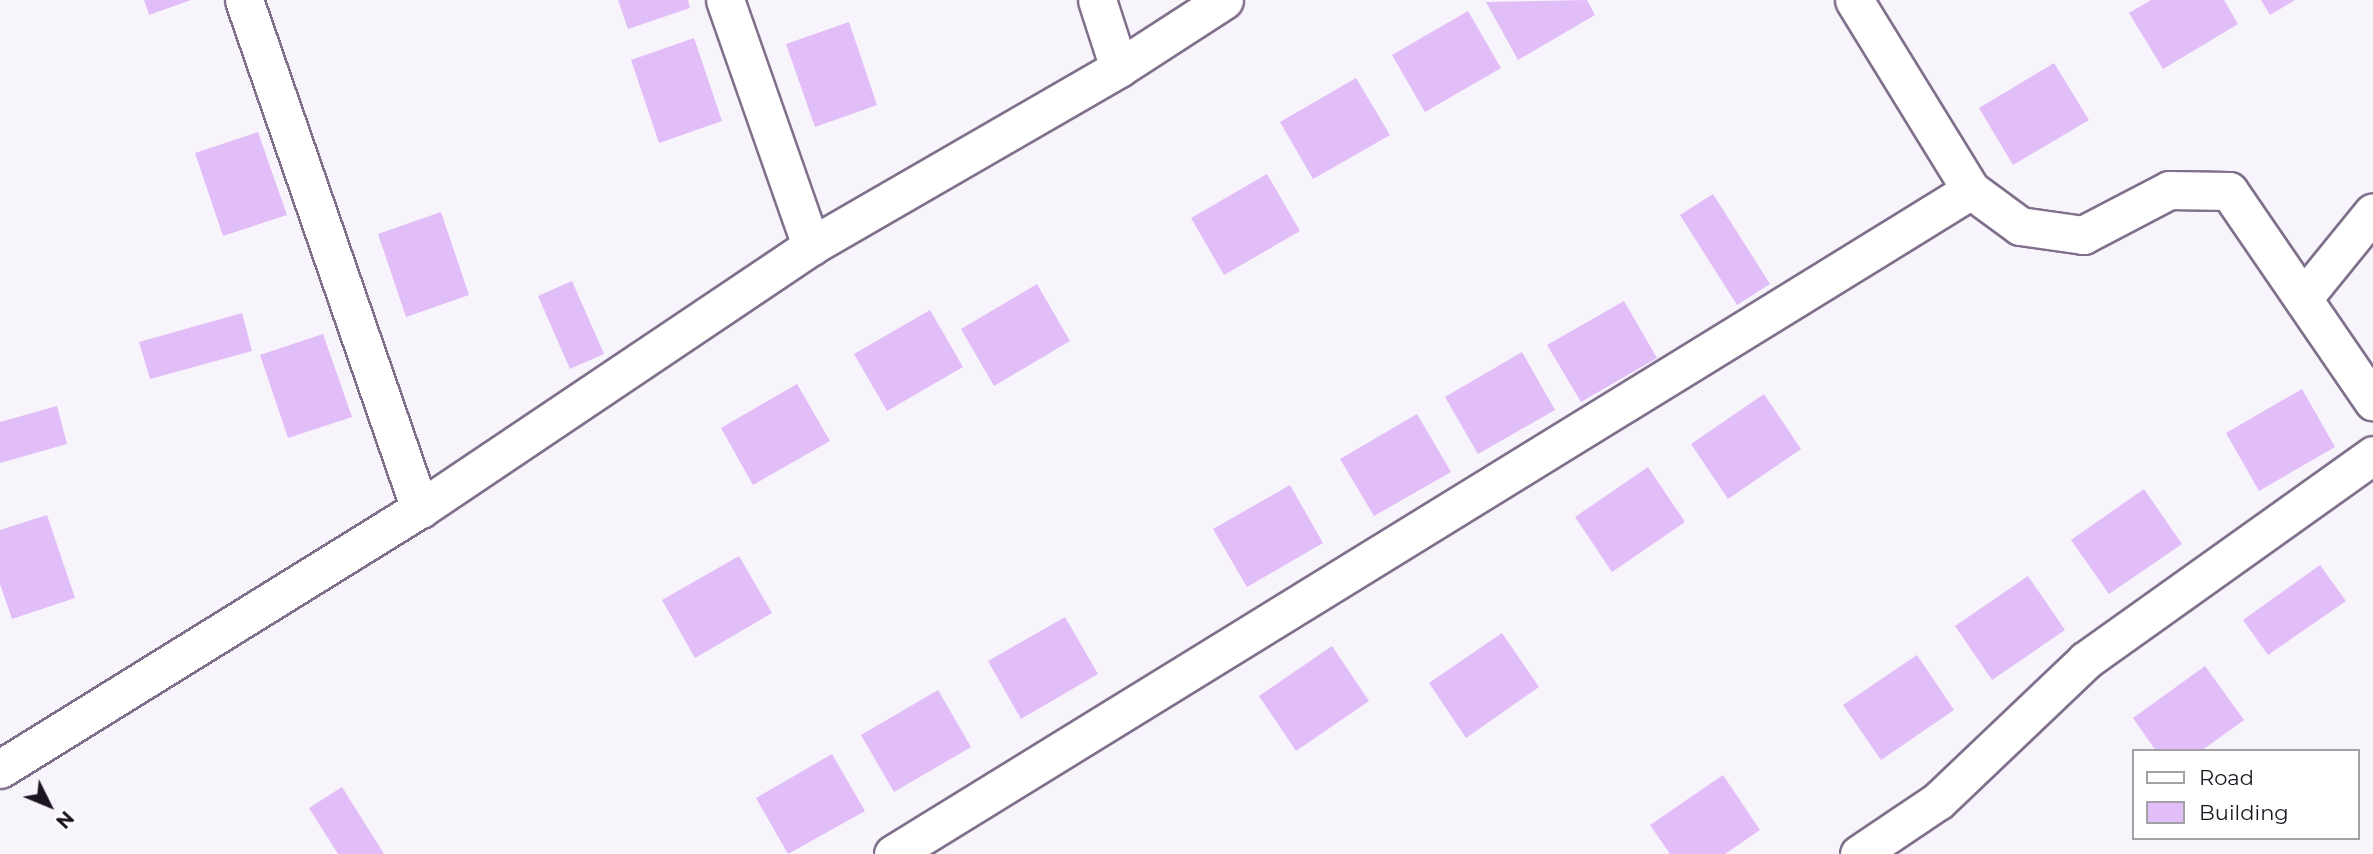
<!DOCTYPE html>
<html>
<head>
<meta charset="utf-8">
<style>
	body { margin:0 }
	#map { position:relative; width:2373px; height:854px; overflow:hidden; background:#f8f4fb; font-family:Montserrat,sans-serif }
	div>[style] { position:absolute }
	.building>* { inset:0; background:#e1bef7 }
	.roads { filter:drop-shadow(2px 0 #81708c) drop-shadow(-2px 0 #81708c) drop-shadow(0 2px #81708c) drop-shadow(0 -2px #81708c) }
	.street>* { height:37px; margin:-18.5px; padding:0 18.5px; transform-origin:18.5px; border-radius:18.5px; background:#fff }
	span { translate:-50% -50%; white-space:nowrap; text-align:center; line-height:1.15; -webkit-text-stroke:5px #fff; paint-order:stroke }
	.legend { position:absolute; left:2132px; top:749px; width:228px; height:91px; box-sizing:border-box; background:#fff; border:2px solid #a4a1a6; margin:0; padding:9px 12px; list-style:none; font-size:21px; color:#1c1520 }
	.legend li { display:flex; align-items:center; gap:14px; height:35px }
	.legend b { width:35px; border:2px solid #a4a1a6 }
	.north { position:absolute; left:14px; top:770px; width:70px; height:70px; -webkit-text-stroke:5px #fff; paint-order:stroke; rotate:133deg; font-size:19px; font-weight:700; line-height:28px; text-align:center; color:#1c1520 }
	.north::after { content:''; display:block; margin:auto; width:24px; height:32px; background:#1c1520; clip-path:polygon(50% 0,100% 100%,50% 72%,0 100%) }
</style>
</head>
<body>
<div id="map">
	<div class="building">
		<div style="clip-path:polygon(144px 0,191px 0,149px 15px)"></div>
		<div style="clip-path:polygon(618px 0,688px 0,690px 8px,628px 29px)"></div>
		<div style="clip-path:polygon(1587px 0,1595px 15px,1518px 60px,1486px 2px)"></div>
		<div style="clip-path:polygon(2151px 0,2224px 0,2238px 24px,2163px 69px,2129px 13px)"></div>
		<div style="clip-path:polygon(2261px 0,2295px 0,2270px 15px)"></div>
		<div style="clip-path:polygon(1468px 11px,1501px 68px,1425px 112px,1392px 55px)"></div>
		<div style="clip-path:polygon(849px 22px,877px 105px,815px 127px,786px 44px)"></div>
		<div style="clip-path:polygon(694px 38px,722px 121px,659px 143px,631px 60px)"></div>
		<div style="clip-path:polygon(2054px 63px,2089px 120px,2013px 165px,1979px 108px)"></div>
		<div style="clip-path:polygon(1356px 78px,1390px 135px,1313px 179px,1280px 122px)"></div>
		<div style="clip-path:polygon(258px 132px,287px 215px,223px 236px,195px 153px)"></div>
		<div style="clip-path:polygon(1267px 174px,1300px 231px,1224px 275px,1191px 218px)"></div>
		<div style="clip-path:polygon(1713px 194px,1770px 284px,1737px 305px,1680px 215px)"></div>
		<div style="clip-path:polygon(441px 212px,469px 295px,406px 317px,378px 234px)"></div>
		<div style="clip-path:polygon(572px 281px,604px 354px,570px 369px,538px 296px)"></div>
		<div style="clip-path:polygon(1037px 284px,1070px 341px,994px 386px,961px 329px)"></div>
		<div style="clip-path:polygon(1624px 301px,1657px 358px,1581px 402px,1547px 345px)"></div>
		<div style="clip-path:polygon(930px 310px,963px 367px,887px 411px,854px 354px)"></div>
		<div style="clip-path:polygon(242px 313px,252px 351px,150px 379px,139px 342px)"></div>
		<div style="clip-path:polygon(323px 334px,352px 417px,288px 438px,260px 355px)"></div>
		<div style="clip-path:polygon(1522px 352px,1555px 410px,1478px 454px,1445px 397px)"></div>
		<div style="clip-path:polygon(797px 384px,830px 441px,753px 485px,721px 428px)"></div>
		<div style="clip-path:polygon(2302px 389px,2335px 447px,2259px 491px,2226px 433px)"></div>
		<div style="clip-path:polygon(1764px 394px,1801px 449px,1728px 499px,1691px 444px)"></div>
		<div style="clip-path:polygon(57px 406px,67px 444px,0 463px,0 422px)"></div>
		<div style="clip-path:polygon(1417px 414px,1451px 472px,1374px 516px,1340px 459px)"></div>
		<div style="clip-path:polygon(1648px 467px,1685px 522px,1612px 572px,1575px 517px)"></div>
		<div style="clip-path:polygon(1290px 485px,1323px 543px,1247px 587px,1213px 529px)"></div>
		<div style="clip-path:polygon(2144px 489px,2182px 544px,2109px 594px,2071px 540px)"></div>
		<div style="clip-path:polygon(47px 515px,75px 598px,12px 619px,0 584px,0 530px)"></div>
		<div style="clip-path:polygon(739px 556px,772px 613px,695px 658px,662px 600px)"></div>
		<div style="clip-path:polygon(2320px 565px,2346px 601px,2268px 655px,2243px 620px)"></div>
		<div style="clip-path:polygon(2028px 576px,2065px 630px,1992px 680px,1955px 626px)"></div>
		<div style="clip-path:polygon(1065px 617px,1098px 674px,1021px 719px,988px 661px)"></div>
		<div style="clip-path:polygon(1502px 633px,1539px 687px,1466px 738px,1429px 683px)"></div>
		<div style="clip-path:polygon(1332px 646px,1369px 701px,1296px 751px,1259px 696px)"></div>
		<div style="clip-path:polygon(1917px 655px,1954px 710px,1881px 760px,1843px 705px)"></div>
		<div style="clip-path:polygon(2205px 666px,2244px 720px,2201px 751px,2156px 751px,2133px 718px)"></div>
		<div style="clip-path:polygon(938px 690px,971px 747px,894px 792px,861px 735px)"></div>
		<div style="clip-path:polygon(832px 754px,865px 811px,788px 854px,756px 798px)"></div>
		<div style="clip-path:polygon(1723px 775px,1760px 830px,1725px 854px,1670px 854px,1650px 825px)"></div>
		<div style="clip-path:polygon(342px 787px,384px 854px,338px 854px,309px 808px)"></div>
	</div>
	<div class="roads">
		<div class="street">
			<div style="left:244px;top:0;width:539px;rotate:70.93deg"></div>
			<div style="left:725px;top:0;width:261px;rotate:70.7deg"></div>
			<div style="left:1097px;top:0;width:71px;rotate:72.1deg"></div>
			<div style="left:1854px;top:0;width:223px;rotate:58.4deg"></div>
			<div style="left:1971px;top:190px;width:61px;rotate:36.3deg"></div>
			<div style="left:2020px;top:226px;width:64px;rotate:8.1deg"></div>
			<div style="left:2083px;top:235px;width:97px;rotate:-27.6deg"></div>
			<div style="left:2169px;top:190px;width:60px;rotate:1deg"></div>
			<div style="left:2229px;top:191px;width:255px;rotate:55.6deg"></div>
			<div style="left:2304px;top:297px;width:109px;rotate:-50.9deg"></div>
			<div style="left:0;top:769px;width:494px;rotate:-31.8deg"></div>
			<div style="left:420px;top:509px;width:471px;rotate:-33.9deg"></div>
			<div style="left:811px;top:246px;width:356px;rotate:-30deg"></div>
			<div style="left:1119px;top:68px;width:125px;rotate:-32.9deg"></div>
			<div style="left:893px;top:854px;width:1266px;rotate:-31.63deg"></div>
			<div style="left:1859px;top:854px;width:95px;rotate:-33.9deg"></div>
			<div style="left:1938px;top:801px;width:204px;rotate:-43.6deg"></div>
			<div style="left:2086px;top:660px;width:353px;rotate:-35.5deg"></div>
		</div>
	</div>
	<ul class="legend">
	<li><b style="height:9px;background:#fff"></b>Road</li>
	<li><b style="height:19px;background:#e1bef7"></b>Building</li>
	</ul>
	<div class="north">N</div>
</div>
</body>
</html>
